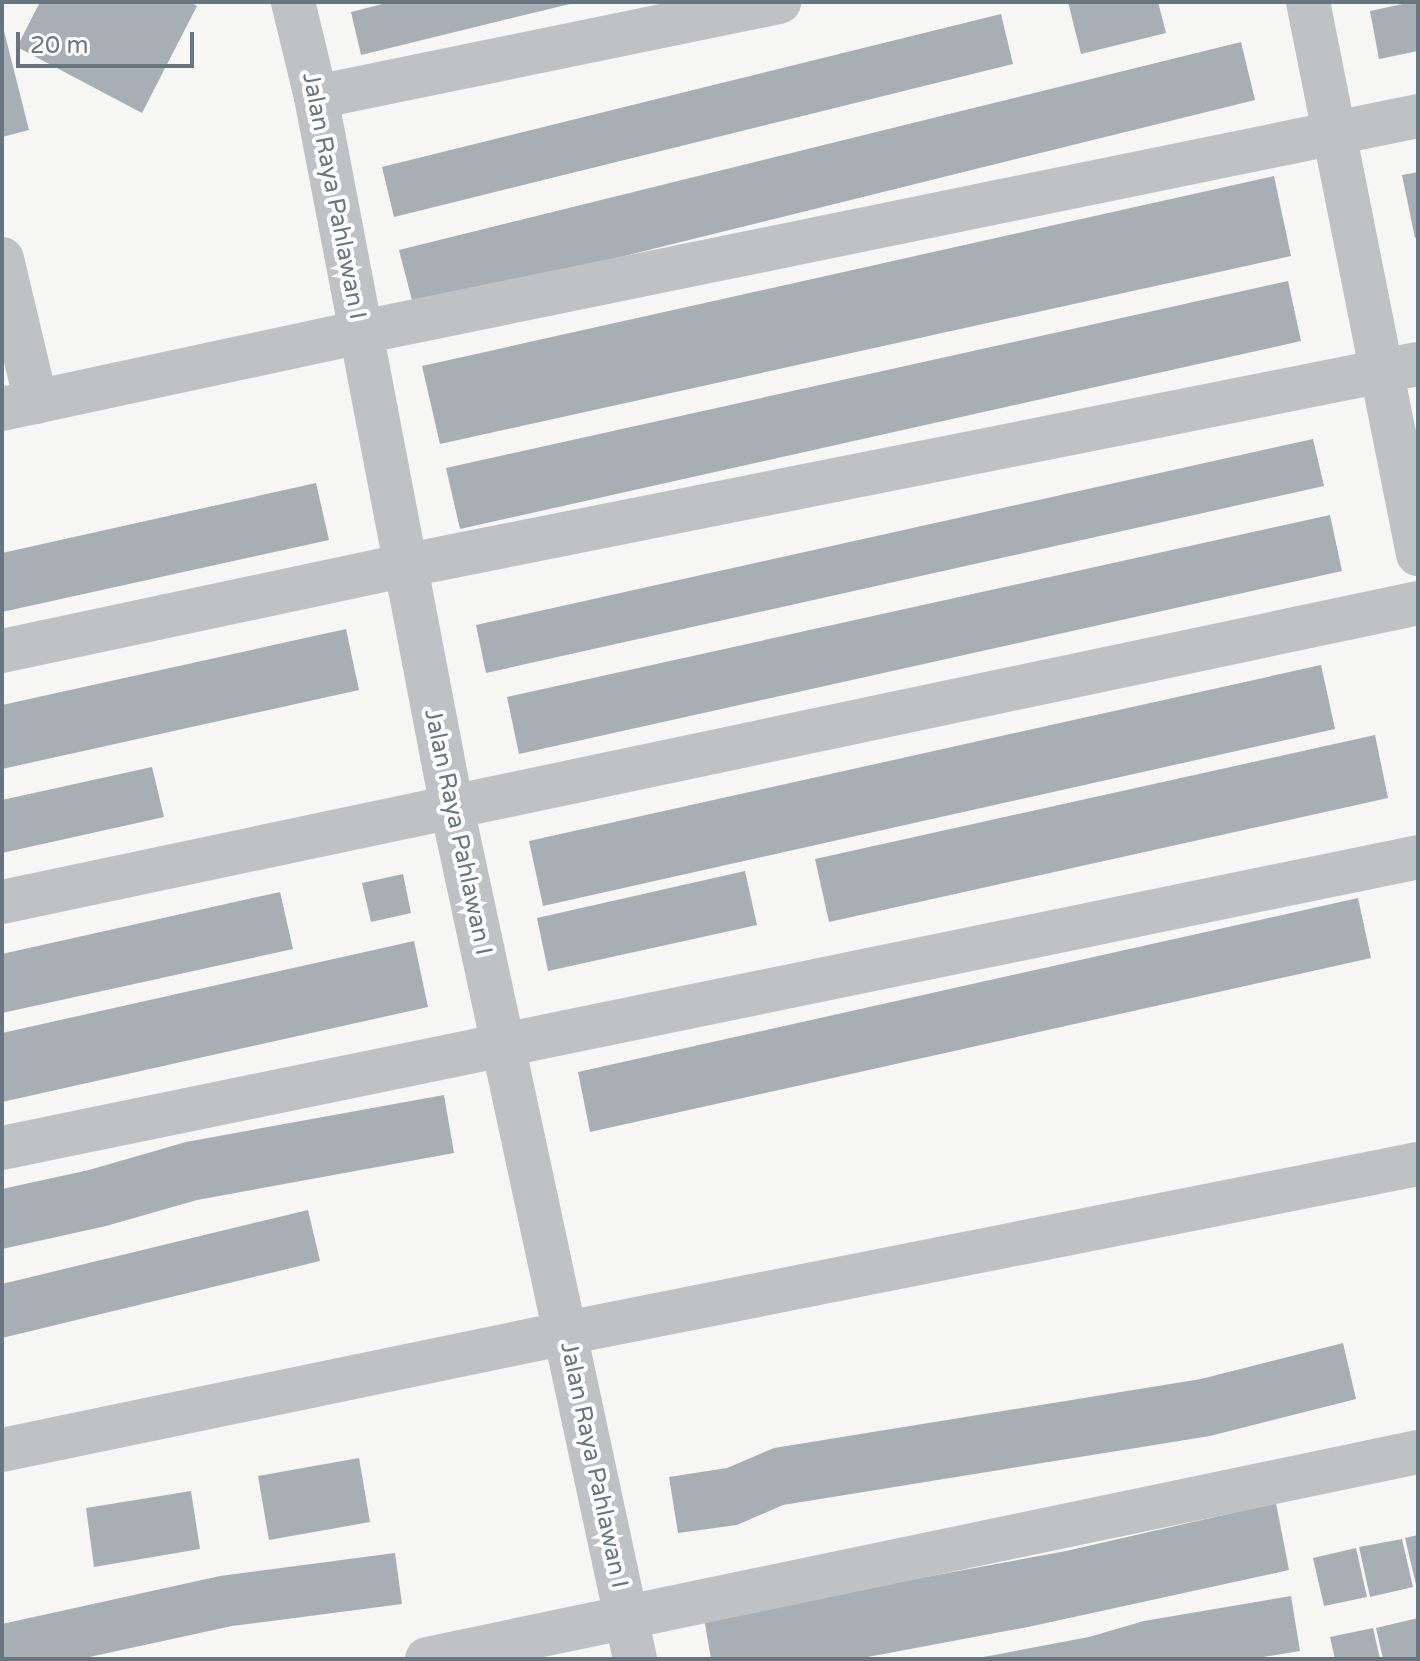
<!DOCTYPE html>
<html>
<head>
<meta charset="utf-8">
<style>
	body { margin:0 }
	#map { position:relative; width:1420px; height:1661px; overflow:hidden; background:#f6f6f4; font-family:"Varela Round",sans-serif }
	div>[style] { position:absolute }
	.building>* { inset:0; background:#a8afb4 }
	.minor>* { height:44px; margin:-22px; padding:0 22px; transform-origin:22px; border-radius:22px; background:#bec2c5 }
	span { translate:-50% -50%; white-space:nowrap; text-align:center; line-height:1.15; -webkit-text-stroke:8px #fff; paint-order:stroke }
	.street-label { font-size:24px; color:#687682 }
	.frame { position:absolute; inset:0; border:4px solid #687682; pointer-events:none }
	.scale { position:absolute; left:16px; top:32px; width:178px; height:36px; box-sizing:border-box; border:4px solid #687682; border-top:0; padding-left:10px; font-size:24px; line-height:28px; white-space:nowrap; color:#687682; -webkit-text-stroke:6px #fff; paint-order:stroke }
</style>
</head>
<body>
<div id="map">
	<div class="building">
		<div style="clip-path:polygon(40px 2px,190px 2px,197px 6px,142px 113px,17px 47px)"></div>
		<div style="clip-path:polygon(390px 2px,573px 2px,574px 3px,361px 55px,351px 12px)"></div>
		<div style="clip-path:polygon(1068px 2px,1158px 2px,1166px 33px,1081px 54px)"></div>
		<div style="clip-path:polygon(1412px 2px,1418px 2px,1418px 51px,1379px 59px,1370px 11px)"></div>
		<div style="clip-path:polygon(1001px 14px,1013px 64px,394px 217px,382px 167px)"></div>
		<div style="clip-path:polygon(2px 23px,29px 130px,2px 137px)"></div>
		<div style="clip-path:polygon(1241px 42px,1255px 100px,414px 308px,399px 250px)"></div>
		<div style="clip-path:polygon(1418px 172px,1418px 237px,1415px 238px,1402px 175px)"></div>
		<div style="clip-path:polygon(1274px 176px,1291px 256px,440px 444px,422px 366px)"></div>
		<div style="clip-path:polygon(1288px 281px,1301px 341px,460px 529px,446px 468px)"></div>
		<div style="clip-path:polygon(1313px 439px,1324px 486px,486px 673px,476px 625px)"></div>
		<div style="clip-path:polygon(316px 483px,329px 540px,2px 612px,2px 553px)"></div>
		<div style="clip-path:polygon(1330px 515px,1342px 571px,519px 754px,507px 697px)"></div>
		<div style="clip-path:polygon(346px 629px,359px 690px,2px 769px,2px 705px)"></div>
		<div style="clip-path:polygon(1321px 665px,1335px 729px,543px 906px,529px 841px)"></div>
		<div style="clip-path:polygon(1375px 735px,1388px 798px,829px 922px,815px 859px)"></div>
		<div style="clip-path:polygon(152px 767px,164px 817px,2px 853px,2px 800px)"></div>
		<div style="clip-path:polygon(745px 871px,757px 925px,548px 971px,537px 918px)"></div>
		<div style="clip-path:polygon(403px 874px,411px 913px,371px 922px,362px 883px)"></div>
		<div style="clip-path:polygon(280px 892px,293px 949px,2px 1013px,2px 954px)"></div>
		<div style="clip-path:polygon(1358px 898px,1371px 958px,590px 1132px,578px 1072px)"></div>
		<div style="clip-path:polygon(414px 941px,428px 1007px,2px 1102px,2px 1033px)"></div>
		<div style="clip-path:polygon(444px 1095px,454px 1153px,197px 1200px,106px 1226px,2px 1249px,2px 1189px,89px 1170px,186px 1142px)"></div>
		<div style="clip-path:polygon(308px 1210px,320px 1261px,2px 1338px,2px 1284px)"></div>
		<div style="clip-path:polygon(1343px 1343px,1356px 1399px,1210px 1436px,783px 1505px,737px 1525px,678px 1533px,669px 1477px,727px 1468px,774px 1448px,1201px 1379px)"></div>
		<div style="clip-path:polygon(359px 1458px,370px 1522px,269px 1540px,258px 1476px)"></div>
		<div style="clip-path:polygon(191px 1491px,200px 1549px,94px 1567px,86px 1508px)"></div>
		<div style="clip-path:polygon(1276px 1503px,1289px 1570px,1028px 1627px,857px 1659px,711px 1659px,704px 1618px,1066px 1551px)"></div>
		<div style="clip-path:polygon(1418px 1535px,1418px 1589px,1417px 1589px,1405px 1538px)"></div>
		<div style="clip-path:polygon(1402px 1539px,1413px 1587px,1370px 1597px,1359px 1547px)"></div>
		<div style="clip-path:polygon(1356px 1548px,1367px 1597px,1324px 1606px,1313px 1558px)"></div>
		<div style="clip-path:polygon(395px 1553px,402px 1604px,232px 1626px,80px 1659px,2px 1659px,2px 1624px,220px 1576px)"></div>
		<div style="clip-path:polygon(1291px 1596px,1300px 1651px,1251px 1659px,973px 1659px,1089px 1637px,1144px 1621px)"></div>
		<div style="clip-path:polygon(1418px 1618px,1418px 1659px,1383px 1659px,1376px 1628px)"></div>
		<div style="clip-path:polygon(1373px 1628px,1380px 1659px,1335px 1659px,1330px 1637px)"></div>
	</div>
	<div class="minor">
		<div style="left:293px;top:2px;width:98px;rotate:76.4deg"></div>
		<div style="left:316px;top:97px;width:724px;rotate:79.17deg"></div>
		<div style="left:452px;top:808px;width:870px;rotate:77.86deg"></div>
		<div style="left:1308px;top:2px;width:563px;rotate:78.73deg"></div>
		<div style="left:316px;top:97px;width:473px;rotate:-11.6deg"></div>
		<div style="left:2px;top:259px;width:147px;rotate:76.6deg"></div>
		<div style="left:2px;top:409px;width:368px;rotate:-12.1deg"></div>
		<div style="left:362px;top:332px;width:1078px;rotate:-11.56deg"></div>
		<div style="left:2px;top:651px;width:410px;rotate:-12deg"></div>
		<div style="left:403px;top:566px;width:1035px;rotate:-11.26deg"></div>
		<div style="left:2px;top:902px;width:1447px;rotate:-11.92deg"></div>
		<div style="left:2px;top:1148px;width:1446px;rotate:-11.61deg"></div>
		<div style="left:2px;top:1450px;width:576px;rotate:-11.72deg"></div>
		<div style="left:566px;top:1333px;width:869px;rotate:-11.22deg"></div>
		<div style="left:427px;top:1659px;width:1012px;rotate:-11.8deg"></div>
	</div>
	<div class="street-label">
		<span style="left:334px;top:196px;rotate:79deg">Jalan Raya Pahlawan I</span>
		<span style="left:458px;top:832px;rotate:78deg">Jalan Raya Pahlawan I</span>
		<span style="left:594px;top:1465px;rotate:78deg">Jalan Raya Pahlawan I</span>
	</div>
	<div class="frame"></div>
	<div class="scale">20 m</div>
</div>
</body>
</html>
